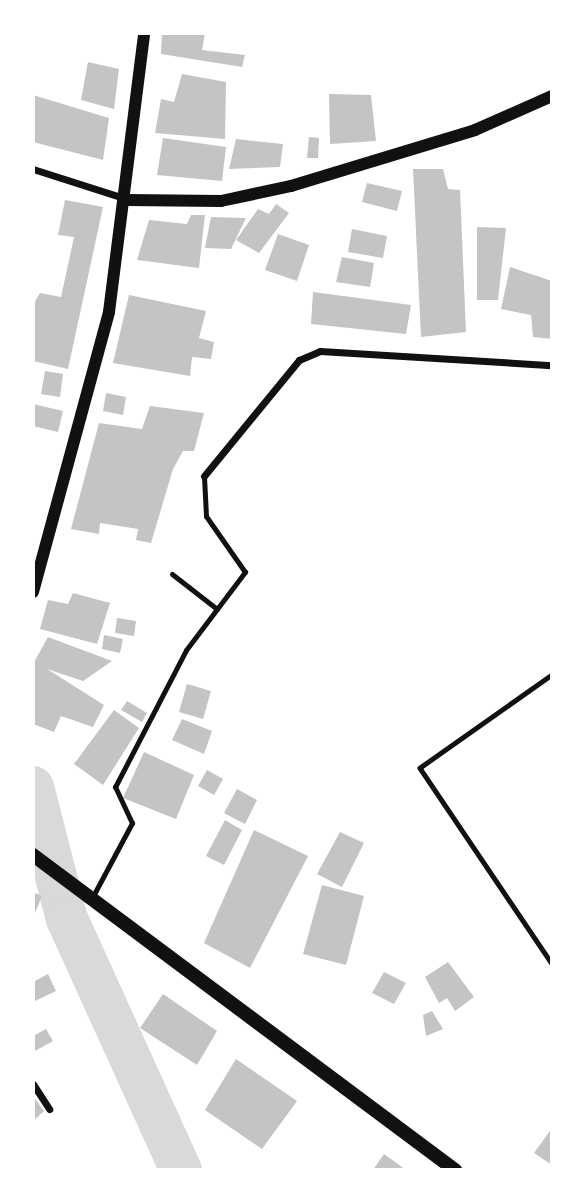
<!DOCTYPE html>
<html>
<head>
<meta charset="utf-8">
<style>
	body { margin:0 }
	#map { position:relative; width:585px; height:1203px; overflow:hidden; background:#fff; font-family:"Asap Condensed",sans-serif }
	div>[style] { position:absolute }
	.river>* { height:42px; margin:-21px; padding:0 21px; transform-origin:21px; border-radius:21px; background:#d9d9d9 }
	.building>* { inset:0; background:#c4c4c4 }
	.path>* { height:4.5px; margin:-2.25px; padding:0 2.25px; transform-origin:2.25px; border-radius:2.25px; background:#111 }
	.service>* { height:5px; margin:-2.5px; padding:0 2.5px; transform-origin:2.5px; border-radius:2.5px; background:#111 }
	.minor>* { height:7px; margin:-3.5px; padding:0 3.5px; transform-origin:3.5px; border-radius:3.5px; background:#111 }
	.tertiary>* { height:12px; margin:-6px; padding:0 6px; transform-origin:6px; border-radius:6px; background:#111 }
	.secondary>* { height:14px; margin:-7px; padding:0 7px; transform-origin:7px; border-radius:7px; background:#111 }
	span { translate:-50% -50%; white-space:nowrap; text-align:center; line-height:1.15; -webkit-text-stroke:6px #fff; paint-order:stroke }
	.frame { position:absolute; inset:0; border:35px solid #fff; pointer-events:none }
</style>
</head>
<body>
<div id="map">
	<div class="river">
		<div style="left:33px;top:787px;width:136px;rotate:75.6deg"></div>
		<div style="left:67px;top:919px;width:276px;rotate:65.6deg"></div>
	</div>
	<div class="building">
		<div style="clip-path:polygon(162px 33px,205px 33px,202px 50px,245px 55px,242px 67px,161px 54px)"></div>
		<div style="clip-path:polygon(88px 62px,119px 69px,114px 109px,81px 100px)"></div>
		<div style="clip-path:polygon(182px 74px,226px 82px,225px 139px,155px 133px,161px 99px,174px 102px)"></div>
		<div style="clip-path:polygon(329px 94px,371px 95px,376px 141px,330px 144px)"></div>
		<div style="clip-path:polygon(33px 95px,109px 118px,103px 160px,33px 142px)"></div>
		<div style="clip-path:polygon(309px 137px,319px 138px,318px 158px,307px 158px)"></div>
		<div style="clip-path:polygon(163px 138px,226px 147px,222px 181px,157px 175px)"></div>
		<div style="clip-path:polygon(236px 139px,283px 144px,280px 167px,229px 169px)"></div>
		<div style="clip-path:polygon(413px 169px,443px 169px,448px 189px,460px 190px,466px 332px,421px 337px)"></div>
		<div style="clip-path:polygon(367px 183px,402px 191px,397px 211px,362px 202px)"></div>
		<div style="clip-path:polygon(65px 200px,103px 207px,68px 369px,33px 361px,33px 305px,40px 293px,61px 297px,74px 237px,58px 235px)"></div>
		<div style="clip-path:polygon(276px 204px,289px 213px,259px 253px,236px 240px,258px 209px,269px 214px)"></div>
		<div style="clip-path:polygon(191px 215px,205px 215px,199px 268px,137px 260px,149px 220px,187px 224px)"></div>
		<div style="clip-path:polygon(211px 217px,246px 218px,231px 249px,205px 248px)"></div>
		<div style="clip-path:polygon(477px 227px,506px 228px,498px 300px,477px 300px)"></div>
		<div style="clip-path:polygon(352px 229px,387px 236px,383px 258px,348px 252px)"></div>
		<div style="clip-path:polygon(278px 234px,309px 245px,297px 281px,265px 270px)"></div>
		<div style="clip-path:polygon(342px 257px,374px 263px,370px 287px,336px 282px)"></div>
		<div style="clip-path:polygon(510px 267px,552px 281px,552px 339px,533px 337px,531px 315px,501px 309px)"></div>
		<div style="clip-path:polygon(313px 292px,411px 305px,406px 334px,311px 324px)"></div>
		<div style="clip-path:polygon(129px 295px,206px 311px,199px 338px,214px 342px,211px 359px,192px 357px,190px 376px,113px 363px)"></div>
		<div style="clip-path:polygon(45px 371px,63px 374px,60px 397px,41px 394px)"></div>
		<div style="clip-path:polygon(106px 393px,126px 397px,123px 415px,103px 411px)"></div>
		<div style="clip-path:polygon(33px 404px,63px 411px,58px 432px,33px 426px)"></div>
		<div style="clip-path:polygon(150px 406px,204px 413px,194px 451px,183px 451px,173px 469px,151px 543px,136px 540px,138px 529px,100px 523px,99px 534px,71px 529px,99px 423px,142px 429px)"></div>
		<div style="clip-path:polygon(73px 593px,110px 603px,97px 644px,40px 629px,48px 600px,68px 604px)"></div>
		<div style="clip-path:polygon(117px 618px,136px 621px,134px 636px,115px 633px)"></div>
		<div style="clip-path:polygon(104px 635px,123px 639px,120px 653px,102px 649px)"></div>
		<div style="clip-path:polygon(48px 637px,112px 661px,83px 681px,47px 669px,104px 705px,93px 727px,61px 716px,54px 732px,33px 724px,33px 664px)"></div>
		<div style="clip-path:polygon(187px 684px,211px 691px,203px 719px,179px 712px)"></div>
		<div style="clip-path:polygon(127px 701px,147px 713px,142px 722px,121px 710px)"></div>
		<div style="clip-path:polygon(114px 710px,139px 728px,103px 785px,74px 764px)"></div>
		<div style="clip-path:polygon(182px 719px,212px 731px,204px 754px,172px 740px)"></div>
		<div style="clip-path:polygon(144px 752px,194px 775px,176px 819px,123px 798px)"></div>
		<div style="clip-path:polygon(207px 770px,223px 779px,214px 795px,198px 786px)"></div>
		<div style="clip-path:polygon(237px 789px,257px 800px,245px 824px,224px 813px)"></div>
		<div style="clip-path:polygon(225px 820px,242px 830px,224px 865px,206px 856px)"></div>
		<div style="clip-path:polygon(254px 830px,308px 856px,250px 968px,204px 943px)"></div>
		<div style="clip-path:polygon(340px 832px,364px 843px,342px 887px,317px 874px)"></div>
		<div style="clip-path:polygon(322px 885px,364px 896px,346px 965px,303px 954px)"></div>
		<div style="clip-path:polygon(33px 892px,42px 896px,33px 918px)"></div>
		<div style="clip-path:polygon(448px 962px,474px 997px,455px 1011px,447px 998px,439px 1003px,425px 977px)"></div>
		<div style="clip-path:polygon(384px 972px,406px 983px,394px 1004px,372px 993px)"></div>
		<div style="clip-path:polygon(48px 974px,56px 991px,33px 1002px,33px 982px)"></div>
		<div style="clip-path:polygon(163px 994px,217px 1031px,197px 1065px,140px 1028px)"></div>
		<div style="clip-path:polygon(432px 1011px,443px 1029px,426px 1036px,423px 1015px)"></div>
		<div style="clip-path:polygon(46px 1029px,53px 1041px,33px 1052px,33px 1036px)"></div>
		<div style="clip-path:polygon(236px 1059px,297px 1101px,262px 1149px,205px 1110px)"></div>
		<div style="clip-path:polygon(33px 1096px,44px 1111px,33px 1121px)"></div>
		<div style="clip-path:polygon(552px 1128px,552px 1165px,534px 1153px)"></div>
		<div style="clip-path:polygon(384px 1154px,406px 1170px,373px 1170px)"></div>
	</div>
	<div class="path">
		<div style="left:552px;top:675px;width:161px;rotate:144.8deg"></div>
		<div style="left:420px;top:768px;width:236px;rotate:56deg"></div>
	</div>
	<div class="service">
		<div style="left:172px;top:574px;width:57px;rotate:37.9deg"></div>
		<div style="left:93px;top:896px;width:83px;rotate:-61.9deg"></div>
		<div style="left:132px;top:823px;width:40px;rotate:-115deg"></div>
		<div style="left:115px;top:787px;width:154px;rotate:-62.6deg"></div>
		<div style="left:186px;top:650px;width:98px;rotate:-52.9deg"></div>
		<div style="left:245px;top:572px;width:68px;rotate:-124.9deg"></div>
		<div style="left:206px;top:516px;width:40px;rotate:-92.9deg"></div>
	</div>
	<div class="minor">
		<div style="left:33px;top:169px;width:99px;rotate:17.7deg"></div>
		<div style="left:204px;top:476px;width:150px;rotate:-50.7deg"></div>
		<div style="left:299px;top:360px;width:23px;rotate:-23deg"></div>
		<div style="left:320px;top:351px;width:232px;rotate:3.5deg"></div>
		<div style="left:33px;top:1084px;width:30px;rotate:57deg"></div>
	</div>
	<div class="tertiary">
		<div style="left:127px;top:200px;width:94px;rotate:0.6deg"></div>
		<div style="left:221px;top:201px;width:72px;rotate:-12.1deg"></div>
		<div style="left:291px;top:186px;width:192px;rotate:-16.9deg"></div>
		<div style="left:475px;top:130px;width:84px;rotate:-23.8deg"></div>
		<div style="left:33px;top:592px;width:290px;rotate:-74.8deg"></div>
		<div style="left:109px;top:312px;width:281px;rotate:-82.8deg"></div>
	</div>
	<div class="secondary">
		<div style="left:33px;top:855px;width:527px;rotate:36.74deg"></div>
	</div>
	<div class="frame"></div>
</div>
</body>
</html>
